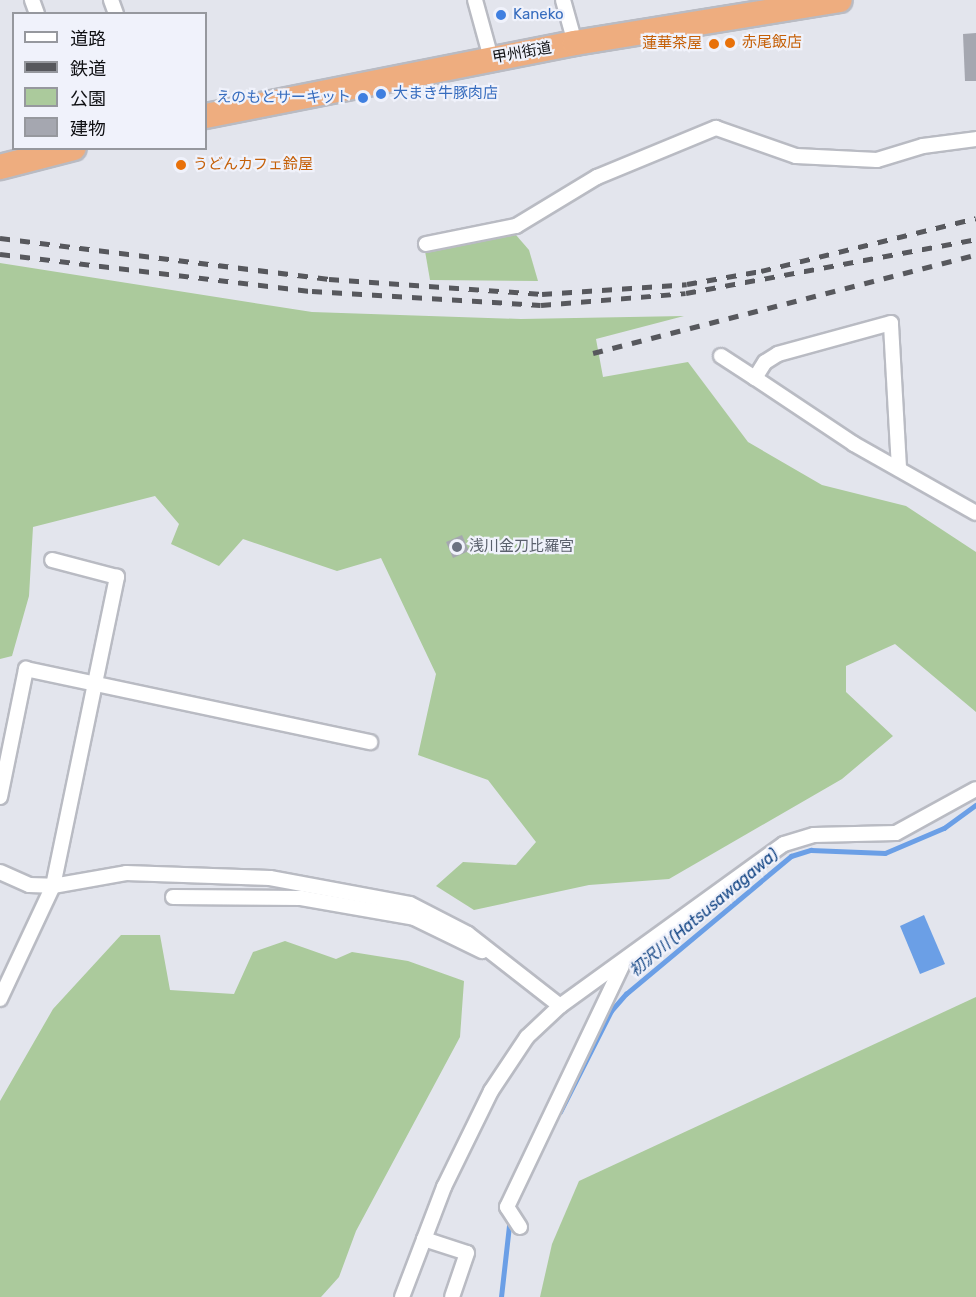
<!DOCTYPE html>
<html>
<head>
<meta charset="utf-8">
<style>
	body { margin:0 }
	#map { position:relative; width:976px; height:1297px; overflow:hidden; background:#e3e5ed; font-family:Rubik,"Noto Sans JP",sans-serif }
	div>[style] { position:absolute }
	.green>* { inset:0; background:#abca9c }
	.water>* { inset:0; background:#6b9fe6 }
	.stream>* { height:4.5px; margin:-2.25px; padding:0 2.25px; transform-origin:2.25px; border-radius:2.25px; background:#6b9fe6 }
	.building>* { inset:0; background:#a5a7b0 }
	.roads { filter:drop-shadow(2px 0 #b9bbc3) drop-shadow(-2px 0 #b9bbc3) drop-shadow(0 2px #b9bbc3) drop-shadow(0 -2px #b9bbc3) }
	.street>* { height:14px; margin:-7px; padding:0 7px; transform-origin:7px; border-radius:7px; background:#fff }
	.highway>* { height:24px; margin:-12px; padding:0 12px; transform-origin:12px; border-radius:12px; background:#eead7f }
	.rail>* { height:4.5px; margin-top:-2.25px; transform-origin:0; background:repeating-linear-gradient(90deg,#57585d 0 10px,transparent 0 20px) }
	.dots>* { width:16px; height:16px; translate:-50% -50%; box-sizing:border-box; border:3px solid #f0f2fb; border-radius:50% }
	span { translate:-50% -50%; white-space:nowrap; text-align:center; line-height:1.15; -webkit-text-stroke:4.5px #f0f2fb; paint-order:stroke }
	.shop-label { font-size:15px; color:#366cbe }
	.left { translate:0 -50%; text-align:left }
	.right { translate:-100% -50%; text-align:right }
	.food-label { font-size:15px; color:#c56008 }
	.street-label { font-size:15px; color:#0f1013 }
	.worship-label { font-size:15px; color:#5b616d }
	.water-label { font-size:16px; color:#104383; font-style:italic }
	.legend { position:absolute; left:12px; top:12px; width:195px; height:138px; box-sizing:border-box; background:#f0f2fb; border:2px solid #96989e; margin:0; padding:8px 10px; list-style:none; font-size:18px; color:#0f1013 }
	.legend li { display:flex; align-items:center; gap:12px; height:30px }
	.legend b { width:30px; border:2px solid #96989e }
</style>
</head>
<body>
<div id="map">
	<div class="green">
		<div style="clip-path:polygon(516px 235px,529px 250px,538px 281px,430px 280px,425px 251px)"></div>
		<div style="clip-path:polygon(0 263px,312px 312px,521px 319px,684px 316px,596px 339px,603px 377px,688px 362px,748px 442px,822px 485px,906px 506px,976px 552px,976px 712px,895px 644px,846px 666px,846px 692px,893px 736px,842px 779px,669px 879px,589px 885px,474px 910px,436px 886px,463px 862px,516px 865px,536px 842px,488px 780px,418px 755px,436px 674px,381px 558px,337px 571px,243px 539px,219px 566px,171px 544px,179px 524px,155px 496px,33px 527px,29px 596px,12px 656px,0 659px)"></div>
		<div style="clip-path:polygon(121px 935px,160px 935px,170px 990px,234px 994px,253px 952px,285px 941px,336px 959px,352px 952px,408px 961px,464px 981px,460px 1037px,356px 1231px,339px 1277px,321px 1297px,0 1297px,0 1101px,53px 1009px)"></div>
		<div style="clip-path:polygon(976px 997px,976px 1297px,540px 1297px,552px 1244px,579px 1181px)"></div>
	</div>
	<div class="water">
		<div style="clip-path:polygon(924px 915px,945px 964px,920px 974px,900px 926px)"></div>
	</div>
	<div class="stream">
		<div style="left:560px;top:1112px;width:113px;rotate:-63.2deg"></div>
		<div style="left:611px;top:1011px;width:23px;rotate:-49deg"></div>
		<div style="left:626px;top:994px;width:215px;rotate:-39.9deg"></div>
		<div style="left:791px;top:856px;width:21px;rotate:-17deg"></div>
		<div style="left:811px;top:850px;width:74px;rotate:2.3deg"></div>
		<div style="left:885px;top:853px;width:64px;rotate:-23deg"></div>
		<div style="left:944px;top:828px;width:39px;rotate:-36deg"></div>
		<div style="left:501px;top:1297px;width:81px;rotate:-83.6deg"></div>
	</div>
	<div class="building">
		<div style="clip-path:polygon(976px 33px,976px 81px,965px 81px,963px 34px)"></div>
		<div style="clip-path:polygon(462px 535px,469px 551px,453px 558px,446px 542px)"></div>
	</div>
	<div class="roads">
		<div class="street">
			<div style="left:32px;top:0;width:15px;rotate:70deg"></div>
			<div style="left:111px;top:0;width:15px;rotate:70deg"></div>
			<div style="left:475px;top:0;width:60px;rotate:74.6deg"></div>
			<div style="left:563px;top:0;width:45px;rotate:74.4deg"></div>
			<div style="left:426px;top:244px;width:92px;rotate:-11.3deg"></div>
			<div style="left:516px;top:226px;width:95px;rotate:-31.2deg"></div>
			<div style="left:597px;top:177px;width:129px;rotate:-22.4deg"></div>
			<div style="left:716px;top:128px;width:85px;rotate:19.3deg"></div>
			<div style="left:796px;top:156px;width:81px;rotate:2.8deg"></div>
			<div style="left:877px;top:160px;width:48px;rotate:-16.9deg"></div>
			<div style="left:923px;top:146px;width:53px;rotate:-7.5deg"></div>
			<div style="left:721px;top:356px;width:40px;rotate:32.9deg"></div>
			<div style="left:899px;top:468px;width:145px;rotate:-93.2deg"></div>
			<div style="left:891px;top:323px;width:117px;rotate:164.7deg"></div>
			<div style="left:778px;top:354px;width:15px;rotate:148deg"></div>
			<div style="left:765px;top:362px;width:19px;rotate:122deg"></div>
			<div style="left:755px;top:378px;width:119px;rotate:33.7deg"></div>
			<div style="left:854px;top:444px;width:140px;rotate:29.5deg"></div>
			<div style="left:0;top:797px;width:131px;rotate:-78.5deg"></div>
			<div style="left:26px;top:669px;width:352px;rotate:12deg"></div>
			<div style="left:0;top:872px;width:32px;rotate:24deg"></div>
			<div style="left:29px;top:885px;width:24px;rotate:2deg"></div>
			<div style="left:53px;top:886px;width:74px;rotate:-10.1deg"></div>
			<div style="left:126px;top:873px;width:144px;rotate:2deg"></div>
			<div style="left:270px;top:878px;width:142px;rotate:10.5deg"></div>
			<div style="left:410px;top:904px;width:65px;rotate:27.3deg"></div>
			<div style="left:468px;top:934px;width:117px;rotate:38deg"></div>
			<div style="left:173px;top:897px;width:128px;rotate:0.4deg"></div>
			<div style="left:301px;top:898px;width:115px;rotate:10deg"></div>
			<div style="left:414px;top:918px;width:76px;rotate:25.9deg"></div>
			<div style="left:0;top:999px;width:125px;rotate:-64.9deg"></div>
			<div style="left:53px;top:886px;width:316px;rotate:-78.3deg"></div>
			<div style="left:117px;top:577px;width:67px;rotate:-165.3deg"></div>
			<div style="left:520px;top:1227px;width:24px;rotate:-123deg"></div>
			<div style="left:507px;top:1207px;width:267px;rotate:-64.5deg"></div>
			<div style="left:424px;top:1239px;width:45px;rotate:18deg"></div>
			<div style="left:467px;top:1253px;width:46px;rotate:108.8deg"></div>
			<div style="left:402px;top:1297px;width:118px;rotate:-69.1deg"></div>
			<div style="left:444px;top:1187px;width:107px;rotate:-63.9deg"></div>
			<div style="left:491px;top:1091px;width:65px;rotate:-56.3deg"></div>
			<div style="left:527px;top:1037px;width:45px;rotate:-43.2deg"></div>
			<div style="left:560px;top:1006px;width:276px;rotate:-35.9deg"></div>
			<div style="left:784px;top:844px;width:31px;rotate:-17deg"></div>
			<div style="left:814px;top:835px;width:82px;rotate:-1.4deg"></div>
			<div style="left:896px;top:833px;width:91px;rotate:-28.8deg"></div>
		</div>
		<div class="highway">
			<div style="left:206px;top:116px;width:376px;rotate:-11.2deg"></div>
			<div style="left:575px;top:43px;width:268px;rotate:-9.2deg"></div>
			<div style="left:0;top:167px;width:76px;rotate:-14.4deg"></div>
		</div>
	</div>
	<div class="rail">
		<div style="left:0;top:238px;width:332px;rotate:7.1deg"></div>
		<div style="left:329px;top:279px;width:214px;rotate:4deg"></div>
		<div style="left:542px;top:294px;width:145px;rotate:-3.9deg"></div>
		<div style="left:687px;top:284px;width:75px;rotate:-10deg"></div>
		<div style="left:761px;top:271px;width:221px;rotate:-13.8deg"></div>
		<div style="left:0;top:254px;width:314px;rotate:6.8deg"></div>
		<div style="left:312px;top:291px;width:229px;rotate:3.5deg"></div>
		<div style="left:541px;top:305px;width:145px;rotate:-4.7deg"></div>
		<div style="left:686px;top:293px;width:295px;rotate:-10.5deg"></div>
		<div style="left:593px;top:353px;width:395px;rotate:-14.4deg"></div>
	</div>
	<div class="dots">
		<div style="left:501px;top:15px;background:#3f7fe0"></div>
		<div style="left:730px;top:43px;background:#e8710a"></div>
		<div style="left:714px;top:44px;background:#e8710a"></div>
		<div style="left:381px;top:94px;background:#3f7fe0"></div>
		<div style="left:363px;top:98px;background:#3f7fe0"></div>
		<div style="left:181px;top:165px;background:#e8710a"></div>
		<div style="left:457px;top:547px;background:#6b7280"></div>
	</div>
	<div class="shop-label">
		<span class="left" style="left:513px;top:15px">Kaneko</span>
		<span class="left" style="left:393px;top:94px">大まき牛豚肉店</span>
		<span class="right" style="left:351px;top:98px">えのもとサーキット</span>
	</div>
	<div class="food-label">
		<span class="left" style="left:742px;top:43px">赤尾飯店</span>
		<span class="right" style="left:702px;top:44px">蓮華茶屋</span>
		<span class="left" style="left:193px;top:165px">うどんカフェ鈴屋</span>
	</div>
	<div class="street-label">
		<span style="left:522px;top:53px;rotate:-10deg">甲州街道</span>
	</div>
	<div class="worship-label">
		<span class="left" style="left:469px;top:547px">浅川金刀比羅宮</span>
	</div>
	<div class="water-label">
		<span style="left:704px;top:913px;rotate:-40deg">初沢川 (Hatsusawagawa)</span>
	</div>
	<ul class="legend">
	<li><b style="height:8px;background:#fff"></b>道路</li>
	<li><b style="height:8px;background:#57585d"></b>鉄道</li>
	<li><b style="height:16px;background:#abca9c"></b>公園</li>
	<li><b style="height:16px;background:#a5a7b0"></b>建物</li>
	</ul>
</div>
</body>
</html>
